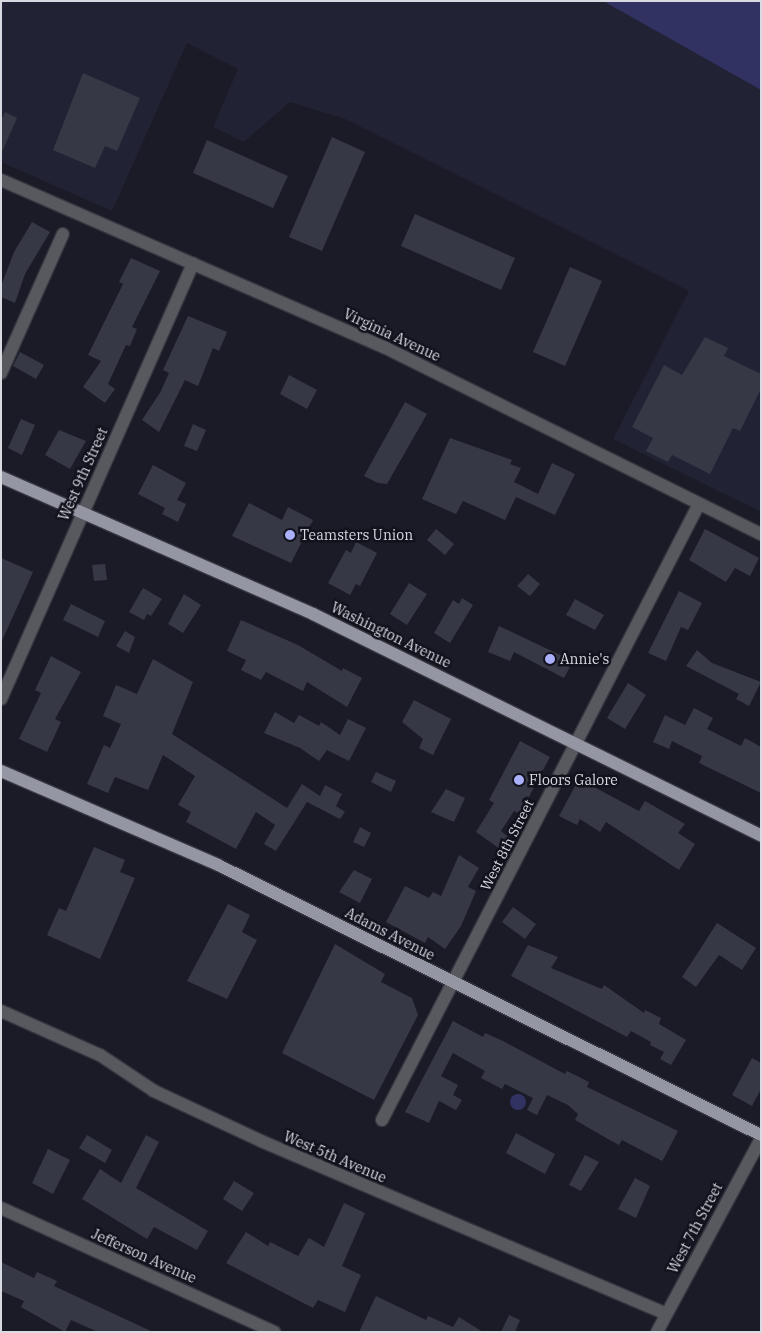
<!DOCTYPE html>
<html>
<head>
<meta charset="utf-8">
<style>
	body { margin:0 }
	#map { position:relative; width:762px; height:1333px; overflow:hidden; background:#1a1b26; font-family:"IBM Plex Serif",serif }
	div>[style] { position:absolute }
	.built>* { inset:0; background:#212233 }
	.water>* { inset:0; background:#313262 }
	.round { border-radius:50% }
	.building>* { inset:0; background:#373845 }
	.roads { filter:drop-shadow(1px 0 #353640) drop-shadow(-1px 0 #353640) drop-shadow(0 1px #353640) drop-shadow(0 -1px #353640) }
	.street>* { height:12px; margin:-6px; padding:0 6px; transform-origin:6px; border-radius:6px; background:#58595f }
	.primary>* { height:12px; margin:-6px; padding:0 6px; transform-origin:6px; border-radius:6px; background:#9596a3 }
	.dots>* { width:14px; height:14px; translate:-50% -50%; box-sizing:border-box; border:2px solid #11121c; border-radius:50% }
	span { translate:-50% -50%; white-space:nowrap; text-align:center; line-height:1.15; -webkit-text-stroke:5px #11121c; paint-order:stroke }
	.street-label { font-size:14px; color:#d8d9e1 }
	.poi-label { font-size:14px; color:#d8d9e1 }
	.left { translate:0 -50%; text-align:left }
	.frame { position:absolute; inset:0; border:2px solid #d8d9e1; pointer-events:none }
</style>
</head>
<body>
<div id="map">
	<div class="built">
		<div style="clip-path:polygon(1px 1px,603px 1px,761px 90px,761px 512px,613px 439px,689px 291px,345px 119px,290px 102px,244px 142px,213px 127px,238px 69px,187px 43px,112px 211px,1px 162px)"></div>
	</div>
	<div class="water">
		<div style="clip-path:polygon(603px 1px,761px 1px,761px 90px)"></div>
		<div class="round" style="left:510px;top:1094px;width:16px;height:16px"></div>
	</div>
	<div class="building">
		<div style="clip-path:polygon(83px 73px,140px 98px,117px 151px,105px 146px,95px 168px,53px 150px)"></div>
		<div style="clip-path:polygon(5px 112px,17px 118px,1px 154px,1px 120px)"></div>
		<div style="clip-path:polygon(332px 137px,365px 152px,322px 251px,289px 237px)"></div>
		<div style="clip-path:polygon(207px 140px,288px 176px,273px 208px,193px 173px)"></div>
		<div style="clip-path:polygon(415px 214px,515px 258px,501px 290px,401px 246px)"></div>
		<div style="clip-path:polygon(32px 222px,50px 232px,25px 274px,15px 303px,1px 297px,1px 286px,14px 252px)"></div>
		<div style="clip-path:polygon(131px 258px,160px 271px,132px 327px,137px 329px,130px 346px,126px 345px,108px 384px,115px 389px,105px 403px,83px 387px,101px 361px,88px 355px,123px 284px,119px 282px)"></div>
		<div style="clip-path:polygon(570px 267px,602px 281px,565px 366px,533px 352px)"></div>
		<div style="clip-path:polygon(188px 316px,227px 332px,219px 351px,213px 348px,198px 386px,185px 380px,159px 432px,142px 420px,161px 391px,169px 373px,163px 370px)"></div>
		<div style="clip-path:polygon(705px 337px,728px 348px,724px 356px,761px 374px,761px 389px,740px 431px,733px 428px,710px 474px,672px 455px,668px 462px,646px 451px,653px 438px,632px 427px,664px 365px,682px 375px)"></div>
		<div style="clip-path:polygon(20px 352px,44px 365px,36px 379px,13px 366px)"></div>
		<div style="clip-path:polygon(289px 375px,317px 390px,307px 409px,280px 394px)"></div>
		<div style="clip-path:polygon(405px 402px,427px 414px,387px 484px,378px 483px,364px 476px)"></div>
		<div style="clip-path:polygon(21px 419px,35px 425px,22px 455px,8px 448px)"></div>
		<div style="clip-path:polygon(193px 424px,206px 430px,197px 451px,184px 446px)"></div>
		<div style="clip-path:polygon(59px 430px,86px 441px,70px 469px,45px 455px)"></div>
		<div style="clip-path:polygon(450px 438px,512px 460px,510px 464px,521px 468px,514px 482px,538px 494px,552px 463px,575px 474px,555px 515px,516px 497px,505px 520px,463px 501px,456px 514px,422px 499px)"></div>
		<div style="clip-path:polygon(153px 465px,186px 483px,177px 500px,186px 504px,178px 522px,162px 514px,165px 508px,138px 494px)"></div>
		<div style="clip-path:polygon(249px 503px,282px 520px,288px 507px,313px 520px,291px 563px,232px 536px)"></div>
		<div style="clip-path:polygon(436px 529px,454px 544px,445px 555px,427px 540px)"></div>
		<div style="clip-path:polygon(705px 529px,759px 558px,750px 576px,735px 568px,726px 582px,689px 560px)"></div>
		<div style="clip-path:polygon(356px 542px,377px 553px,360px 586px,356px 584px,350px 595px,328px 583px,346px 550px,351px 553px)"></div>
		<div style="clip-path:polygon(1px 558px,33px 572px,1px 643px)"></div>
		<div style="clip-path:polygon(105px 564px,107px 580px,94px 581px,92px 565px)"></div>
		<div style="clip-path:polygon(528px 574px,540px 584px,530px 596px,517px 586px)"></div>
		<div style="clip-path:polygon(409px 583px,427px 594px,407px 625px,390px 614px)"></div>
		<div style="clip-path:polygon(143px 588px,162px 599px,151px 616px,147px 614px,144px 620px,129px 612px)"></div>
		<div style="clip-path:polygon(679px 591px,702px 603px,688px 630px,681px 627px,666px 661px,648px 653px)"></div>
		<div style="clip-path:polygon(184px 594px,201px 605px,183px 633px,168px 624px)"></div>
		<div style="clip-path:polygon(462px 598px,473px 605px,450px 643px,434px 633px,453px 600px,459px 604px)"></div>
		<div style="clip-path:polygon(575px 599px,604px 615px,595px 630px,566px 615px)"></div>
		<div style="clip-path:polygon(71px 604px,105px 621px,98px 637px,63px 620px)"></div>
		<div style="clip-path:polygon(241px 620px,298px 645px,342px 671px,343px 668px,362px 678px,347px 707px,307px 682px,303px 691px,266px 672px,261px 680px,241px 670px,246px 660px,227px 651px)"></div>
		<div style="clip-path:polygon(499px 626px,573px 661px,564px 678px,514px 652px,510px 661px,488px 652px)"></div>
		<div style="clip-path:polygon(125px 631px,135px 637px,129px 653px,116px 646px)"></div>
		<div style="clip-path:polygon(697px 650px,712px 663px,761px 682px,749px 706px,736px 699px,739px 694px,686px 666px)"></div>
		<div style="clip-path:polygon(51px 656px,81px 672px,55px 719px,61px 722px,47px 752px,19px 739px,41px 693px,35px 690px)"></div>
		<div style="clip-path:polygon(153px 659px,193px 682px,172px 734px,287px 808px,302px 784px,320px 796px,325px 785px,342px 794px,336px 806px,345px 812px,340px 819px,307px 802px,276px 851px,264px 844px,275px 825px,256px 812px,236px 849px,186px 822px,191px 812px,178px 805px,195px 776px,163px 755px,148px 790px,115px 777px,108px 793px,87px 784px,104px 745px,110px 748px,121px 724px,103px 716px,116px 685px,137px 694px)"></div>
		<div style="clip-path:polygon(628px 683px,646px 695px,625px 729px,607px 718px)"></div>
		<div style="clip-path:polygon(414px 700px,451px 719px,433px 755px,419px 748px,423px 739px,402px 722px)"></div>
		<div style="clip-path:polygon(694px 708px,713px 718px,707px 729px,741px 746px,745px 738px,761px 747px,761px 793px,699px 763px,702px 756px,672px 741px,669px 749px,653px 742px,665px 715px,685px 725px)"></div>
		<div style="clip-path:polygon(275px 712px,294px 723px,299px 715px,319px 726px,321px 722px,340px 735px,348px 719px,366px 728px,349px 761px,327px 750px,319px 761px,300px 748px,264px 733px)"></div>
		<div style="clip-path:polygon(520px 741px,550px 757px,520px 814px,514px 811px,501px 831px,508px 837px,500px 849px,476px 832px,494px 803px,489px 800px)"></div>
		<div style="clip-path:polygon(376px 772px,396px 781px,391px 792px,371px 782px)"></div>
		<div style="clip-path:polygon(579px 779px,639px 811px,645px 801px,685px 824px,678px 833px,695px 844px,679px 870px,606px 822px,600px 832px,580px 819px,577px 825px,559px 816px)"></div>
		<div style="clip-path:polygon(446px 789px,465px 798px,454px 822px,431px 812px)"></div>
		<div style="clip-path:polygon(360px 827px,371px 833px,364px 847px,353px 842px)"></div>
		<div style="clip-path:polygon(94px 847px,125px 860px,120px 872px,135px 878px,100px 959px,47px 935px,59px 908px,66px 911px)"></div>
		<div style="clip-path:polygon(459px 855px,479px 868px,468px 887px,476px 891px,461px 926px,445px 949px,428px 937px,425px 943px,386px 922px,405px 886px,429px 898px,433px 892px,441px 896px)"></div>
		<div style="clip-path:polygon(354px 870px,372px 879px,360px 903px,339px 892px)"></div>
		<div style="clip-path:polygon(228px 904px,250px 915px,242px 932px,257px 940px,227px 999px,187px 981px)"></div>
		<div style="clip-path:polygon(513px 907px,536px 924px,525px 939px,502px 922px)"></div>
		<div style="clip-path:polygon(717px 923px,756px 948px,742px 970px,719px 955px,696px 987px,682px 977px)"></div>
		<div style="clip-path:polygon(335px 944px,385px 974px,381px 982px,412px 998px,418px 1015px,374px 1100px,282px 1053px)"></div>
		<div style="clip-path:polygon(528px 945px,558px 957px,551px 968px,602px 989px,604px 985px,644px 1013px,645px 1010px,661px 1018px,659px 1024px,686px 1040px,671px 1065px,660px 1059px,664px 1052px,650px 1045px,651px 1042px,631px 1031px,627px 1037px,511px 976px)"></div>
		<div style="clip-path:polygon(453px 1021px,483px 1037px,485px 1033px,503px 1041px,565px 1074px,567px 1071px,589px 1082px,587px 1087px,678px 1131px,664px 1158px,662px 1161px,622px 1140px,619px 1145px,608px 1139px,575px 1120px,578px 1114px,568px 1105px,547px 1095px,537px 1115px,527px 1110px,533px 1098px,505px 1084px,502px 1089px,481px 1078px,485px 1071px,453px 1053px,441px 1076px,458px 1085px,453px 1095px,462px 1100px,456px 1110px,439px 1101px,429px 1123px,405px 1112px)"></div>
		<div style="clip-path:polygon(752px 1058px,761px 1063px,761px 1089px,752px 1106px,732px 1095px)"></div>
		<div style="clip-path:polygon(516px 1133px,555px 1154px,545px 1174px,506px 1153px)"></div>
		<div style="clip-path:polygon(87px 1135px,112px 1150px,105px 1163px,79px 1148px)"></div>
		<div style="clip-path:polygon(146px 1135px,159px 1142px,136px 1188px,208px 1231px,197px 1250px,154px 1227px,147px 1239px,82px 1199px,100px 1169px,121px 1183px)"></div>
		<div style="clip-path:polygon(48px 1149px,70px 1160px,53px 1194px,32px 1183px)"></div>
		<div style="clip-path:polygon(585px 1155px,599px 1162px,581px 1191px,569px 1185px)"></div>
		<div style="clip-path:polygon(635px 1178px,650px 1186px,636px 1218px,618px 1209px)"></div>
		<div style="clip-path:polygon(234px 1181px,254px 1193px,242px 1211px,223px 1199px)"></div>
		<div style="clip-path:polygon(344px 1203px,365px 1213px,342px 1266px,361px 1275px,345px 1312px,318px 1300px,313px 1308px,226px 1263px,246px 1232px,268px 1246px,270px 1242px,298px 1256px,309px 1238px,324px 1247px)"></div>
		<div style="clip-path:polygon(1px 1262px,34px 1278px,37px 1272px,57px 1281px,54px 1286px,153px 1332px,98px 1332px,71px 1320px,65px 1332px,21px 1307px,24px 1301px,1px 1291px)"></div>
		<div style="clip-path:polygon(376px 1296px,426px 1320px,428px 1316px,453px 1327px,459px 1317px,483px 1332px,359px 1332px)"></div>
		<div style="clip-path:polygon(509px 1315px,520px 1320px,515px 1332px,501px 1332px)"></div>
	</div>
	<div class="roads">
		<div class="street">
			<div style="left:1px;top:180px;width:418px;rotate:23.6deg"></div>
			<div style="left:384px;top:347px;width:421px;rotate:26.4deg"></div>
			<div style="left:1px;top:373px;width:152px;rotate:-66deg"></div>
			<div style="left:1px;top:699px;width:476px;rotate:-66.2deg"></div>
			<div style="left:1px;top:1011px;width:108px;rotate:24deg"></div>
			<div style="left:100px;top:1055px;width:65px;rotate:33.7deg"></div>
			<div style="left:154px;top:1091px;width:118px;rotate:25deg"></div>
			<div style="left:261px;top:1141px;width:440px;rotate:23.1deg"></div>
			<div style="left:382px;top:1120px;width:693px;rotate:-62.77deg"></div>
			<div style="left:1px;top:1208px;width:300px;rotate:24.4deg"></div>
			<div style="left:657px;top:1332px;width:219px;rotate:-61.7deg"></div>
		</div>
		<div class="primary">
			<div style="left:1px;top:477px;width:341px;rotate:23.7deg"></div>
			<div style="left:313px;top:614px;width:500px;rotate:26.3deg"></div>
			<div style="left:1px;top:771px;width:236px;rotate:23.4deg"></div>
			<div style="left:218px;top:865px;width:606px;rotate:26.44deg"></div>
		</div>
	</div>
	<div class="dots">
		<div style="left:290px;top:535px;background:#aab0fb"></div>
		<div style="left:550px;top:659px;background:#aab0fb"></div>
		<div style="left:519px;top:780px;background:#aab0fb"></div>
	</div>
	<div class="street-label">
		<span style="left:392px;top:335px;rotate:25deg">Virginia Avenue</span>
		<span style="left:83px;top:474px;rotate:-66deg">West 9th Street</span>
		<span style="left:391px;top:635px;rotate:26deg">Washington Avenue</span>
		<span style="left:507px;top:845px;rotate:-63deg">West 8th Street</span>
		<span style="left:390px;top:934px;rotate:27deg">Adams Avenue</span>
		<span style="left:335px;top:1157px;rotate:23deg">West 5th Avenue</span>
		<span style="left:695px;top:1228px;rotate:-62deg">West 7th Street</span>
		<span style="left:144px;top:1256px;rotate:24deg">Jefferson Avenue</span>
	</div>
	<div class="poi-label">
		<span class="left" style="left:300px;top:535px">Teamsters Union</span>
		<span class="left" style="left:560px;top:659px">Annie's</span>
		<span class="left" style="left:529px;top:780px">Floors Galore</span>
	</div>
	<div class="frame"></div>
</div>
</body>
</html>
